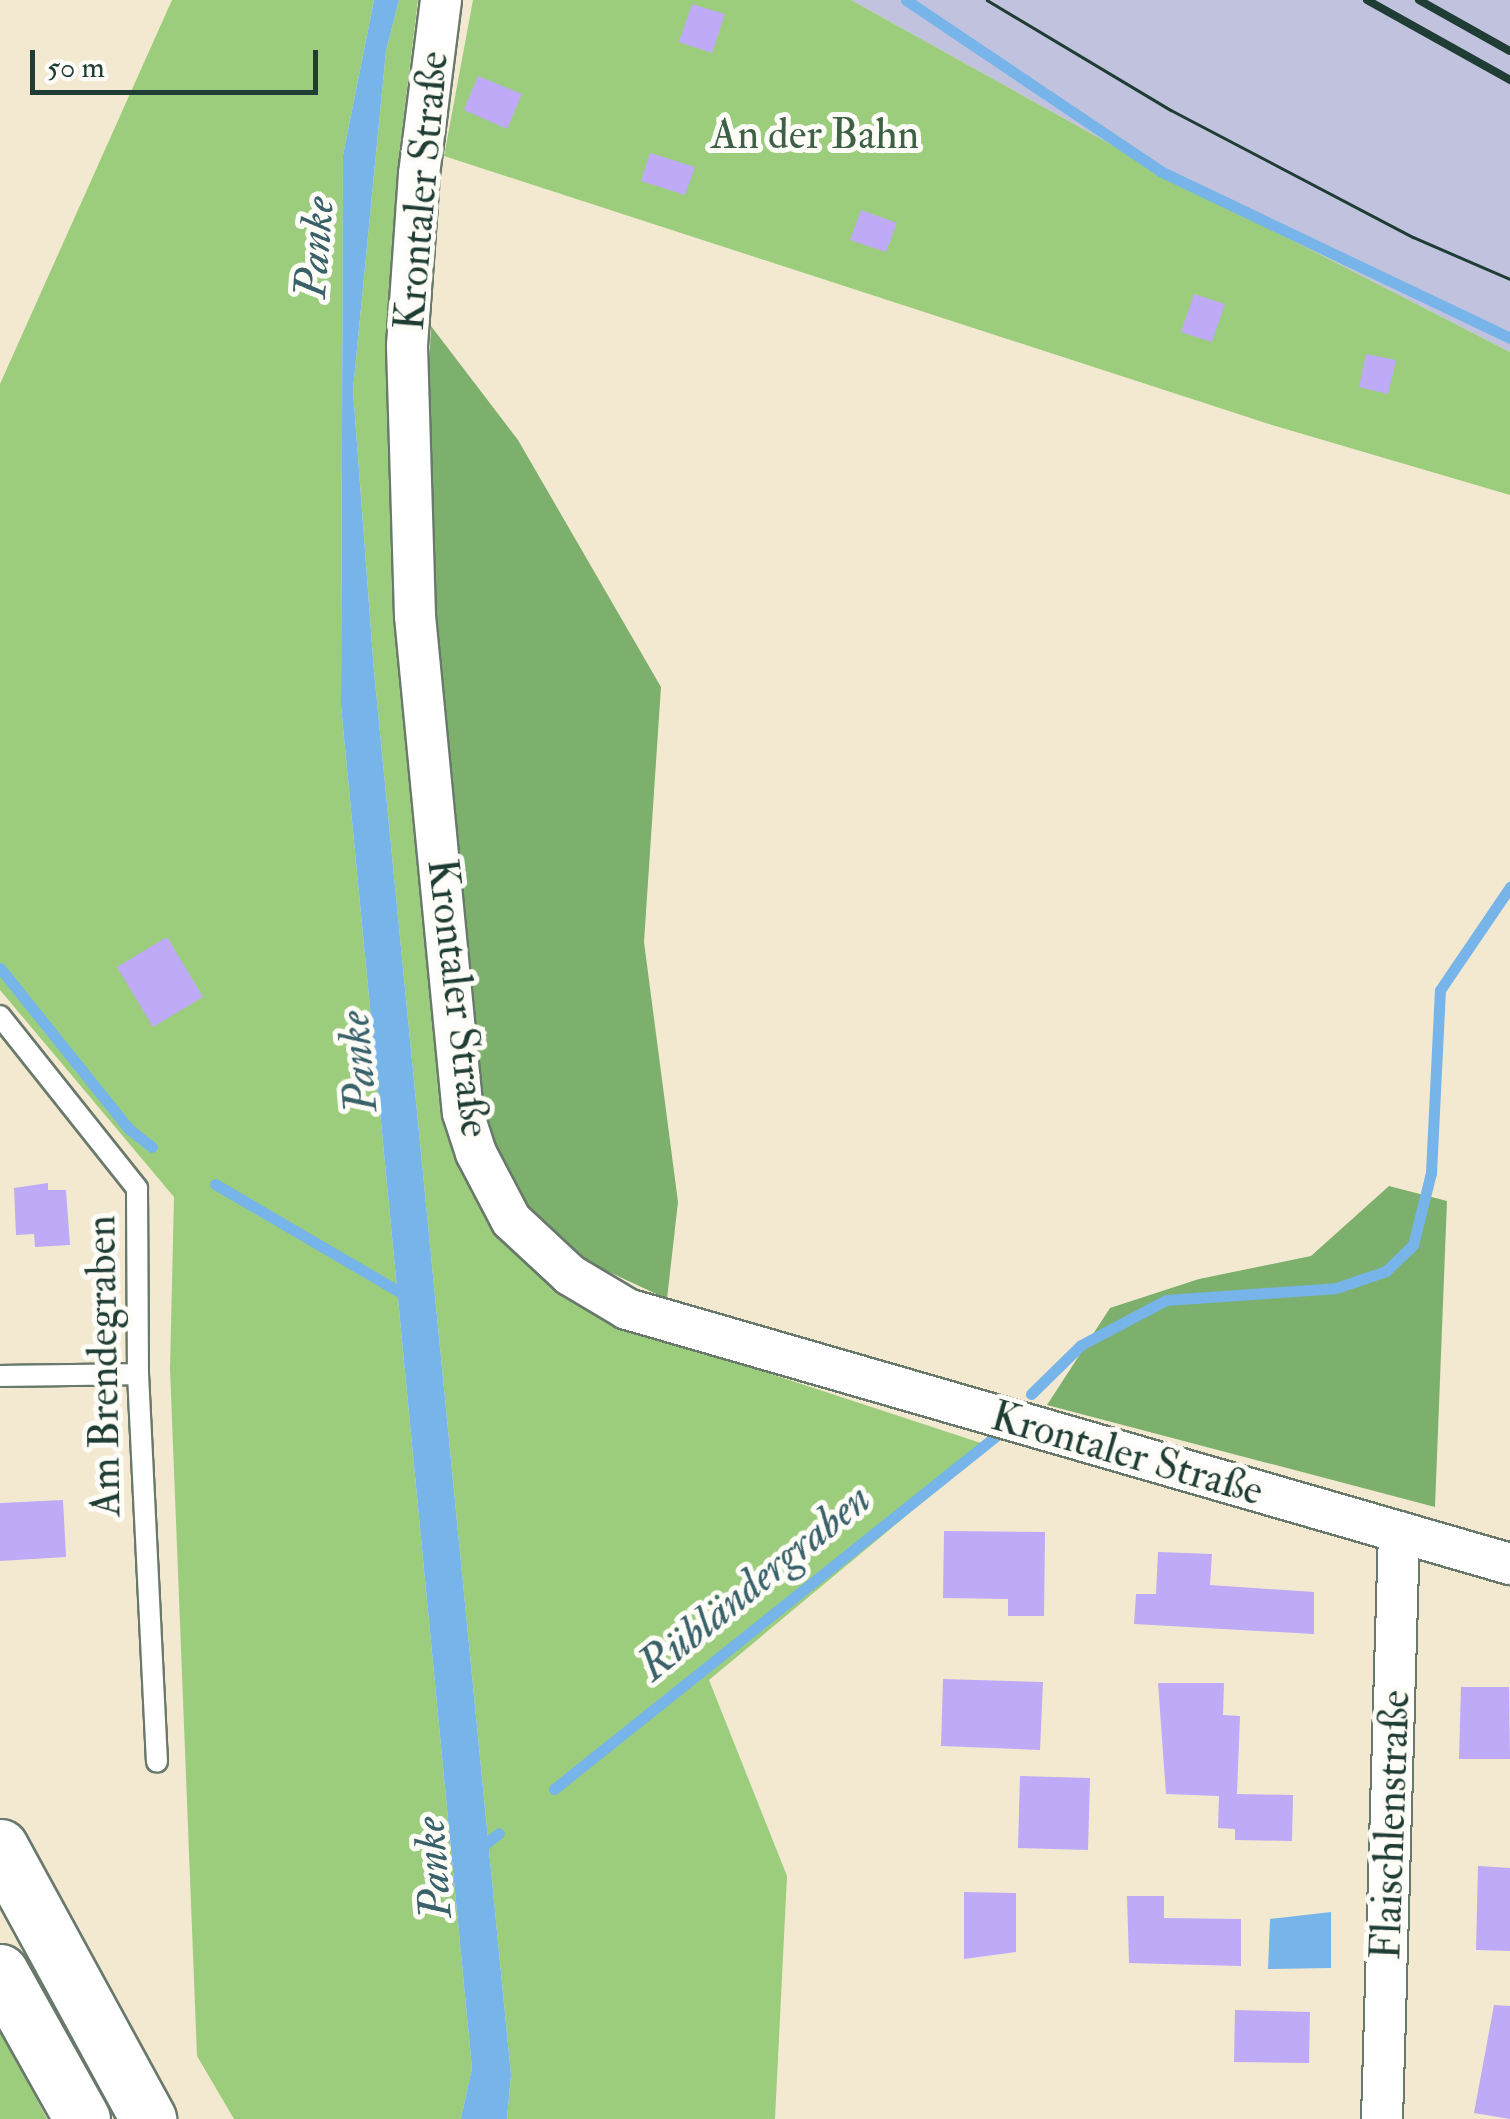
<!DOCTYPE html>
<html>
<head>
<meta charset="utf-8">
<style>
	body { margin:0 }
	#map { position:relative; width:1510px; height:2119px; overflow:hidden; background:#f3e9d1; font-family:"IM FELL Double Pica",serif }
	div>[style] { position:absolute }
	.industrial>* { inset:0; background:#c1c2dd }
	.green>* { inset:0; background:#9bcd7c }
	.forest>* { inset:0; background:#7cb06c }
	.water>* { inset:0; background:#76b4e9 }
	.stream>* { height:11px; margin:-5.5px; padding:0 5.5px; transform-origin:5.5px; border-radius:5.5px; background:#76b4e9 }
	.building>* { inset:0; background:#beaaf6 }
	.roads { filter:drop-shadow(2px 0 #69796b) drop-shadow(-2px 0 #69796b) drop-shadow(0 2px #69796b) drop-shadow(0 -2px #69796b) }
	.service>* { height:20px; margin:-10px; padding:0 10px; transform-origin:10px; border-radius:10px; background:#fff }
	.minor>* { height:40px; margin:-20px; padding:0 20px; transform-origin:20px; border-radius:20px; background:#fff }
	.motorway>* { height:55px; margin:-27.5px; padding:0 27.5px; transform-origin:27.5px; border-radius:27.5px; background:#fff }
	.tram>* { height:2.5px; margin:-1.25px; padding:0 1.25px; transform-origin:1.25px; border-radius:1.25px; background:#1f3d34 }
	.rail>* { height:8px; margin:-4px; padding:0 4px; transform-origin:4px; border-radius:4px; background:#1f3d34 }
	span { translate:-50% -50%; white-space:nowrap; text-align:center; line-height:1.15; -webkit-text-stroke:10px #fdfcf7; paint-order:stroke }
	.park-label { font-size:42px; color:#3e6146 }
	.street-label { font-size:42px; color:#1f3d34 }
	.water-label { font-size:45px; color:#39616a; font-style:italic }
	.scale { position:absolute; left:30px; top:50px; width:288px; height:45px; box-sizing:border-box; border:5px solid #1f3d34; border-top:0; padding-left:12px; font-size:30px; line-height:35px; white-space:nowrap; color:#1f3d34; -webkit-text-stroke:8px #fdfcf7; paint-order:stroke }
</style>
</head>
<body>
<div id="map">
	<div class="industrial">
		<div style="clip-path:polygon(851px 0,1510px 0,1510px 352px,1175px 180px)"></div>
	</div>
	<div class="green">
		<div style="clip-path:polygon(172px 0,374px 0,343px 155px,341px 706px,472px 2068px,461px 2119px,234px 2119px,197px 2056px,170px 1369px,174px 1197px,0 990px,0 384px)"></div>
		<div style="clip-path:polygon(399px 0,418px 0,397px 171px,387px 342px,400px 617px,435px 1049px,452px 1143px,616px 1323px,990px 1446px,709px 1680px,787px 1876px,775px 2119px,507px 2119px,511px 2075px,374px 671px,353px 390px,386px 51px)"></div>
		<div style="clip-path:polygon(473px 0,851px 0,1175px 180px,1510px 352px,1510px 495px,1272px 425px,444px 156px)"></div>
		<div style="clip-path:polygon(0 2029px,47px 2119px,0 2119px)"></div>
	</div>
	<div class="forest">
		<div style="clip-path:polygon(431px 326px,518px 440px,661px 687px,644px 942px,678px 1202px,667px 1299px,592px 1264px,531px 1214px,480px 1111px,424px 473px)"></div>
		<div style="clip-path:polygon(1389px 1186px,1447px 1201px,1435px 1507px,1047px 1405px,1110px 1308px,1199px 1279px,1311px 1256px)"></div>
	</div>
	<div class="water">
		<div style="clip-path:polygon(374px 0,399px 0,386px 51px,353px 390px,374px 671px,511px 2075px,507px 2119px,461px 2119px,472px 2068px,341px 706px,343px 155px)"></div>
		<div style="clip-path:polygon(1331px 1912px,1331px 1968px,1268px 1969px,1270px 1919px)"></div>
	</div>
	<div class="stream">
		<div style="left:906px;top:0;width:306px;rotate:33.9deg"></div>
		<div style="left:1160px;top:171px;width:388px;rotate:25.5deg"></div>
		<div style="left:0;top:968px;width:206px;rotate:51.3deg"></div>
		<div style="left:129px;top:1129px;width:29px;rotate:38deg"></div>
		<div style="left:215px;top:1184px;width:226px;rotate:30.3deg"></div>
		<div style="left:1031px;top:1394px;width:70px;rotate:-44.4deg"></div>
		<div style="left:1081px;top:1345px;width:96px;rotate:-27.9deg"></div>
		<div style="left:1166px;top:1300px;width:170px;rotate:-4deg"></div>
		<div style="left:1336px;top:1288px;width:53px;rotate:-18.8deg"></div>
		<div style="left:1386px;top:1271px;width:37px;rotate:-44deg"></div>
		<div style="left:1413px;top:1245px;width:74px;rotate:-76deg"></div>
		<div style="left:1431px;top:1173px;width:183px;rotate:-87.2deg"></div>
		<div style="left:1440px;top:990px;width:125px;rotate:-55.8deg"></div>
		<div style="left:554px;top:1789px;width:572px;rotate:-38.61deg"></div>
		<div style="left:478px;top:1849px;width:26px;rotate:-37deg"></div>
	</div>
	<div class="building">
		<div style="clip-path:polygon(692px 4px,725px 14px,712px 53px,679px 42px)"></div>
		<div style="clip-path:polygon(478px 76px,522px 94px,507px 129px,464px 110px)"></div>
		<div style="clip-path:polygon(650px 153px,695px 167px,685px 195px,641px 181px)"></div>
		<div style="clip-path:polygon(861px 210px,897px 223px,886px 252px,850px 240px)"></div>
		<div style="clip-path:polygon(1194px 294px,1225px 304px,1212px 342px,1181px 332px)"></div>
		<div style="clip-path:polygon(1366px 354px,1396px 360px,1388px 394px,1359px 387px)"></div>
		<div style="clip-path:polygon(167px 937px,203px 997px,153px 1027px,117px 967px)"></div>
		<div style="clip-path:polygon(48px 1183px,48px 1190px,66px 1190px,70px 1245px,35px 1247px,34px 1234px,16px 1235px,14px 1188px)"></div>
		<div style="clip-path:polygon(63px 1500px,66px 1557px,0 1561px,0 1503px)"></div>
		<div style="clip-path:polygon(944px 1531px,1045px 1532px,1044px 1616px,1008px 1616px,1008px 1599px,943px 1598px)"></div>
		<div style="clip-path:polygon(1158px 1552px,1212px 1554px,1210px 1585px,1314px 1592px,1314px 1634px,1134px 1624px,1136px 1594px,1156px 1594px)"></div>
		<div style="clip-path:polygon(943px 1679px,1043px 1682px,1040px 1750px,941px 1746px)"></div>
		<div style="clip-path:polygon(1158px 1683px,1224px 1683px,1223px 1715px,1240px 1716px,1237px 1794px,1293px 1795px,1292px 1841px,1235px 1840px,1235px 1829px,1218px 1828px,1219px 1796px,1166px 1794px)"></div>
		<div style="clip-path:polygon(1461px 1687px,1509px 1687px,1510px 1759px,1459px 1759px)"></div>
		<div style="clip-path:polygon(1020px 1776px,1090px 1778px,1088px 1850px,1018px 1848px)"></div>
		<div style="clip-path:polygon(1478px 1866px,1510px 1868px,1510px 1951px,1476px 1950px)"></div>
		<div style="clip-path:polygon(964px 1892px,1016px 1893px,1016px 1952px,964px 1959px)"></div>
		<div style="clip-path:polygon(1127px 1896px,1164px 1896px,1164px 1918px,1241px 1919px,1241px 1966px,1129px 1963px)"></div>
		<div style="clip-path:polygon(1494px 2005px,1510px 2006px,1510px 2119px,1474px 2113px)"></div>
		<div style="clip-path:polygon(1235px 2010px,1310px 2012px,1309px 2063px,1234px 2062px)"></div>
	</div>
	<div class="roads">
		<div class="service">
			<div style="left:0;top:1016px;width:220px;rotate:51.5deg"></div>
			<div style="left:137px;top:1188px;width:186px;rotate:89.7deg"></div>
			<div style="left:138px;top:1374px;width:388px;rotate:87.2deg"></div>
			<div style="left:0;top:1376px;width:138px;rotate:-0.8deg"></div>
		</div>
		<div class="minor">
			<div style="left:441px;top:0;width:175px;rotate:97.2deg"></div>
			<div style="left:419px;top:174px;width:172px;rotate:94deg"></div>
			<div style="left:407px;top:346px;width:270px;rotate:88.3deg"></div>
			<div style="left:415px;top:616px;width:499px;rotate:84.5deg"></div>
			<div style="left:463px;top:1113px;width:42px;rotate:72deg"></div>
			<div style="left:476px;top:1153px;width:76px;rotate:62.4deg"></div>
			<div style="left:511px;top:1220px;width:81px;rotate:43deg"></div>
			<div style="left:570px;top:1275px;width:66px;rotate:30.8deg"></div>
			<div style="left:627px;top:1309px;width:919px;rotate:16.11deg"></div>
			<div style="left:1382px;top:2119px;width:587px;rotate:-88.34deg"></div>
		</div>
		<div class="motorway">
			<div style="left:0;top:1847px;width:310px;rotate:61.4deg"></div>
			<div style="left:0;top:1972px;width:168px;rotate:60.8deg"></div>
		</div>
	</div>
	<div class="tram">
		<div style="left:987px;top:0;width:214px;rotate:30.9deg"></div>
		<div style="left:1171px;top:110px;width:273px;rotate:27.7deg"></div>
		<div style="left:1413px;top:237px;width:106px;rotate:23.4deg"></div>
	</div>
	<div class="rail">
		<div style="left:1367px;top:0;width:164px;rotate:29.2deg"></div>
		<div style="left:1419px;top:0;width:104px;rotate:29.3deg"></div>
	</div>
	<div class="park-label">
		<span style="left:815px;top:135px">An der Bahn</span>
	</div>
	<div class="street-label">
		<span style="left:422px;top:191px;rotate:-85deg">Krontaler Straße</span>
		<span style="left:458px;top:998px;rotate:83deg">Krontaler Straße</span>
		<span style="left:104px;top:1366px;rotate:-91deg">Am Brendegraben</span>
		<span style="left:1127px;top:1454px;rotate:16deg">Krontaler Straße</span>
		<span style="left:1391px;top:1825px;rotate:-88deg">Flaischlenstraße</span>
	</div>
	<div class="water-label">
		<span style="left:316px;top:248px;rotate:-85deg">Panke</span>
		<span style="left:359px;top:1062px;rotate:-95deg">Panke</span>
		<span style="left:755px;top:1583px;rotate:-39deg">Rübländergraben</span>
		<span style="left:434px;top:1868px;rotate:-94deg">Panke</span>
	</div>
	<div class="scale">50 m</div>
</div>
</body>
</html>
